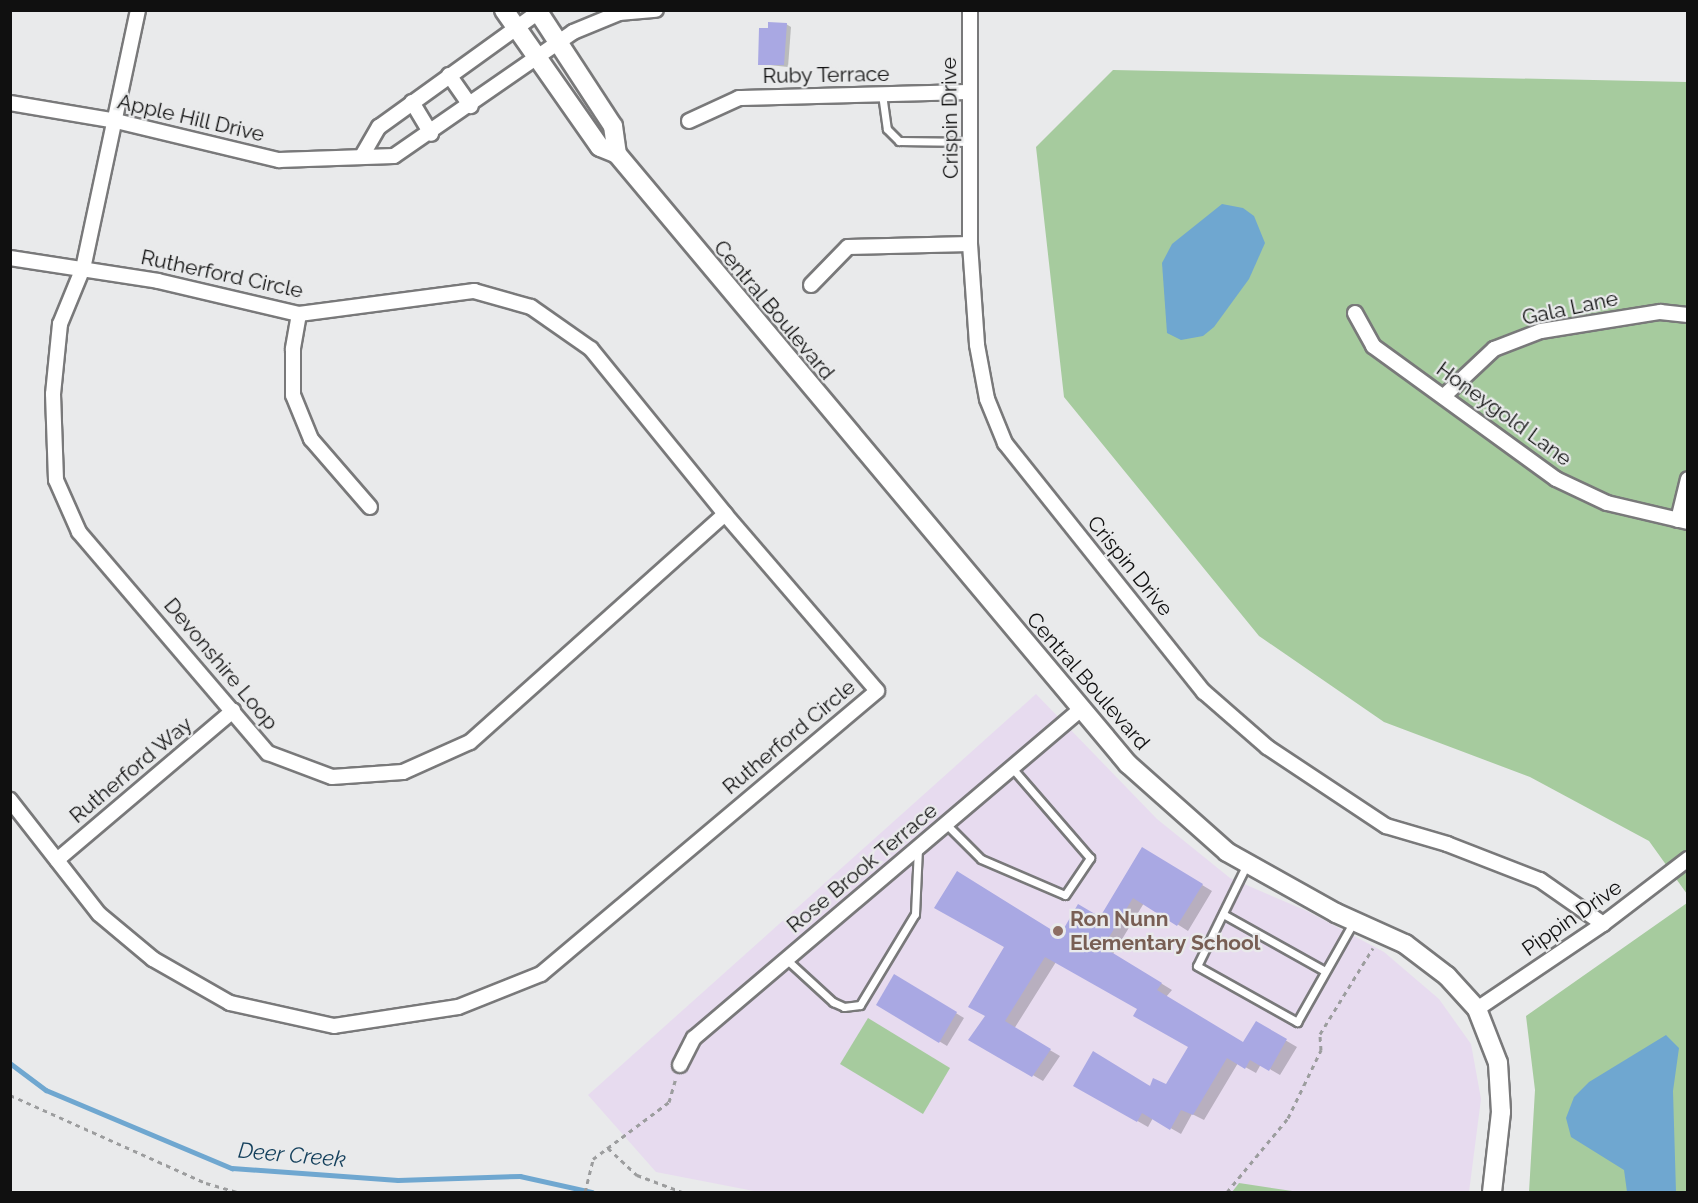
<!DOCTYPE html>
<html>
<head>
<meta charset="utf-8">
<style>
	body { margin:0 }
	#map { position:relative; width:1698px; height:1203px; overflow:hidden; background:#e9eaeb; font-family:Raleway,sans-serif }
	div>[style] { position:absolute }
	.education>* { inset:0; background:#e7dbef }
	.green>* { inset:0; background:#a6cb9e }
	.water>* { inset:0; background:#6fa7d0 }
	.shadow>* { inset:0; background:#0003 }
	.stream>* { height:4.5px; margin:-2.25px; padding:0 2.25px; transform-origin:2.25px; border-radius:2.25px; background:#6fa7d0 }
	.building>* { inset:0; background:#a9a8e3 }
	.path>* { height:3px; margin-top:-1.5px; transform-origin:0; background:repeating-linear-gradient(90deg,#9c9d9e 0 4.5px,transparent 0 9px) }
	.roads { filter:drop-shadow(2px 0 #79797a) drop-shadow(-2px 0 #79797a) drop-shadow(0 2px #79797a) drop-shadow(0 -2px #79797a) }
	.lane>* { height:7px; margin:-3.5px; padding:0 3.5px; transform-origin:3.5px; border-radius:3.5px; background:#fff }
	.street>* { height:14px; margin:-7px; padding:0 7px; transform-origin:7px; border-radius:7px; background:#fff }
	.secondary>* { height:18px; margin:-9px; padding:0 9px; transform-origin:9px; border-radius:9px; background:#fff }
	.dots>* { width:16px; height:16px; translate:-50% -50%; box-sizing:border-box; border:3px solid #e9eaeb; border-radius:50% }
	span { translate:-50% -50%; white-space:nowrap; text-align:center; line-height:1.15; -webkit-text-stroke:4.5px #e9eaeb; paint-order:stroke }
	.street-label { font-size:21px; color:#101010 }
	.education-label { font-size:21px; color:#785e54; font-weight:700 }
	.left { translate:0 -50%; text-align:left }
	.water-label { font-size:22px; color:#133f5b; font-style:italic }
	.frame { position:absolute; inset:0; border:12px solid #101010; pointer-events:none }
</style>
</head>
<body>
<div id="map">
	<div class="education">
		<div style="clip-path:polygon(1036px 694px,1157px 819px,1230px 878px,1307px 911px,1384px 952px,1439px 999px,1471px 1044px,1481px 1099px,1469px 1192px,759px 1192px,656px 1172px,588px 1095px)"></div>
	</div>
	<div class="green">
		<div style="clip-path:polygon(1113px 70px,1687px 82px,1687px 894px,1649px 841px,1530px 777px,1384px 722px,1259px 636px,1064px 397px,1036px 147px)"></div>
		<div style="clip-path:polygon(1687px 903px,1687px 1192px,1529px 1192px,1535px 1090px,1526px 1016px)"></div>
		<div style="clip-path:polygon(868px 1018px,950px 1068px,923px 1114px,840px 1064px)"></div>
		<div style="clip-path:polygon(1239px 1183px,1299px 1192px,1232px 1192px)"></div>
	</div>
	<div class="water">
		<div style="clip-path:polygon(1222px 204px,1243px 208px,1254px 216px,1265px 243px,1249px 279px,1214px 327px,1203px 336px,1181px 340px,1167px 333px,1162px 263px,1172px 244px)"></div>
		<div style="clip-path:polygon(1666px 1035px,1679px 1048px,1673px 1091px,1676px 1192px,1627px 1192px,1624px 1170px,1571px 1137px,1566px 1118px,1574px 1097px,1589px 1082px)"></div>
	</div>
	<div class="shadow">
		<div style="clip-path:polygon(786px 24px,791px 27px,788px 67px,760px 64px)"></div>
		<div style="clip-path:polygon(1143px 849px,1212px 891px,1188px 931px,1144px 903px,1113px 954px,1172px 990px,1166px 997px,1244px 1044px,1256px 1023px,1297px 1047px,1280px 1075px,1261px 1064px,1256px 1073px,1238px 1063px,1204px 1120px,1192px 1114px,1181px 1134px,1153px 1118px,1148px 1127px,1075px 1085px,1167px 1086px,1190px 1047px,1138px 1008px,1056px 962px,1014px 1029px,1060px 1056px,1043px 1081px,971px 1039px,987px 1015px,1061px 937px,1101px 919px)"></div>
		<div style="clip-path:polygon(895px 976px,964px 1018px,947px 1046px,878px 1004px)"></div>
	</div>
	<div class="stream">
		<div style="left:10px;top:1063px;width:45px;rotate:36.9deg"></div>
		<div style="left:46px;top:1090px;width:202px;rotate:22.8deg"></div>
		<div style="left:232px;top:1168px;width:166px;rotate:4.1deg"></div>
		<div style="left:398px;top:1180px;width:122px;rotate:-1.9deg"></div>
		<div style="left:520px;top:1176px;width:74px;rotate:12.5deg"></div>
	</div>
	<div class="building">
		<div style="clip-path:polygon(768px 22px,787px 23px,784px 65px,758px 65px,759px 28px,768px 28px)"></div>
		<div style="clip-path:polygon(1142px 847px,1203px 884px,1177px 926px,1133px 898px,1103px 947px,1162px 983px,1157px 990px,1243px 1042px,1256px 1021px,1287px 1039px,1269px 1071px,1250px 1060px,1245px 1069px,1227px 1058px,1193px 1115px,1181px 1110px,1170px 1130px,1142px 1113px,1137px 1122px,1073px 1086px,1093px 1051px,1150px 1086px,1153px 1078px,1166px 1084px,1188px 1047px,1133px 1016px,1137px 1009px,1045px 957px,1005px 1021px,1051px 1049px,1032px 1077px,968px 1040px,985px 1016px,968px 1007px,1004px 947px,934px 908px,957px 871px,1060px 935px,1078px 904px,1100px 917px)"></div>
		<div style="clip-path:polygon(894px 974px,957px 1012px,939px 1043px,876px 1005px)"></div>
	</div>
	<div class="path">
		<div style="left:10px;top:1095px;width:215px;rotate:24.2deg"></div>
		<div style="left:206px;top:1183px;width:33px;rotate:16deg"></div>
		<div style="left:608px;top:1148px;width:40px;rotate:43deg"></div>
		<div style="left:637px;top:1175px;width:48px;rotate:20.7deg"></div>
		<div style="left:585px;top:1192px;width:34px;rotate:-76deg"></div>
		<div style="left:593px;top:1159px;width:95px;rotate:-36.9deg"></div>
		<div style="left:669px;top:1102px;width:25px;rotate:-74deg"></div>
		<div style="left:1227px;top:1192px;width:96px;rotate:-50.5deg"></div>
		<div style="left:1288px;top:1118px;width:76px;rotate:-64.1deg"></div>
		<div style="left:1321px;top:1050px;width:16px;rotate:-94deg"></div>
		<div style="left:1320px;top:1034px;width:101px;rotate:-58.4deg"></div>
	</div>
	<div class="roads">
		<div class="lane">
			<div style="left:882px;top:94px;width:35px;rotate:82deg"></div>
			<div style="left:887px;top:129px;width:17px;rotate:45deg"></div>
			<div style="left:899px;top:141px;width:72px;rotate:0.8deg"></div>
			<div style="left:946px;top:824px;width:49px;rotate:45deg"></div>
			<div style="left:981px;top:859px;width:91px;rotate:23.2deg"></div>
			<div style="left:1065px;top:895px;width:45px;rotate:-56deg"></div>
			<div style="left:1090px;top:858px;width:119px;rotate:-130.9deg"></div>
			<div style="left:1246px;top:866px;width:111px;rotate:116.1deg"></div>
			<div style="left:1197px;top:966px;width:115px;rotate:29.2deg"></div>
			<div style="left:1297px;top:1022px;width:114px;rotate:-60.5deg"></div>
			<div style="left:1223px;top:914px;width:117px;rotate:29.2deg"></div>
			<div style="left:786px;top:959px;width:64px;rotate:42.5deg"></div>
			<div style="left:833px;top:1002px;width:12px;rotate:24deg"></div>
			<div style="left:844px;top:1007px;width:16px;rotate:-7deg"></div>
			<div style="left:860px;top:1005px;width:106px;rotate:-58.9deg"></div>
			<div style="left:915px;top:914px;width:66px;rotate:-87.4deg"></div>
		</div>
		<div class="street">
			<div style="left:138px;top:10px;width:264px;rotate:102deg"></div>
			<div style="left:83px;top:268px;width:61px;rotate:112.3deg"></div>
			<div style="left:60px;top:324px;width:70px;rotate:95.7deg"></div>
			<div style="left:53px;top:394px;width:86px;rotate:88deg"></div>
			<div style="left:56px;top:480px;width:57px;rotate:66.1deg"></div>
			<div style="left:79px;top:532px;width:291px;rotate:49.5deg"></div>
			<div style="left:268px;top:753px;width:68px;rotate:20.6deg"></div>
			<div style="left:332px;top:777px;width:71px;rotate:-4deg"></div>
			<div style="left:403px;top:772px;width:73px;rotate:-24.1deg"></div>
			<div style="left:470px;top:742px;width:342px;rotate:-41.8deg"></div>
			<div style="left:970px;top:10px;width:234px;rotate:90deg"></div>
			<div style="left:970px;top:244px;width:101px;rotate:86deg"></div>
			<div style="left:977px;top:345px;width:55px;rotate:79.5deg"></div>
			<div style="left:987px;top:399px;width:48px;rotate:67.8deg"></div>
			<div style="left:1005px;top:443px;width:319px;rotate:51.4deg"></div>
			<div style="left:1204px;top:692px;width:84px;rotate:41.1deg"></div>
			<div style="left:1267px;top:747px;width:143px;rotate:33.6deg"></div>
			<div style="left:1386px;top:826px;width:64px;rotate:16.4deg"></div>
			<div style="left:1447px;top:844px;width:100px;rotate:21.2deg"></div>
			<div style="left:1540px;top:880px;width:77px;rotate:34.9deg"></div>
			<div style="left:449px;top:75px;width:38px;rotate:55deg"></div>
			<div style="left:412px;top:102px;width:37px;rotate:59deg"></div>
			<div style="left:10px;top:103px;width:108px;rotate:9.6deg"></div>
			<div style="left:116px;top:121px;width:168px;rotate:13.5deg"></div>
			<div style="left:279px;top:160px;width:115px;rotate:-2deg"></div>
			<div style="left:394px;top:156px;width:218px;rotate:-34.7deg"></div>
			<div style="left:573px;top:32px;width:50px;rotate:-22.4deg"></div>
			<div style="left:619px;top:13px;width:37px;rotate:-5deg"></div>
			<div style="left:689px;top:121px;width:55px;rotate:-24.7deg"></div>
			<div style="left:739px;top:98px;width:231px;rotate:-1.5deg"></div>
			<div style="left:362px;top:156px;width:34px;rotate:-60deg"></div>
			<div style="left:379px;top:127px;width:200px;rotate:-35.8deg"></div>
			<div style="left:10px;top:258px;width:150px;rotate:8.8deg"></div>
			<div style="left:158px;top:281px;width:145px;rotate:13.2deg"></div>
			<div style="left:299px;top:314px;width:177px;rotate:-7.5deg"></div>
			<div style="left:474px;top:291px;width:59px;rotate:15.7deg"></div>
			<div style="left:531px;top:307px;width:73px;rotate:35deg"></div>
			<div style="left:591px;top:349px;width:213px;rotate:50.9deg"></div>
			<div style="left:725px;top:514px;width:233px;rotate:49.3deg"></div>
			<div style="left:877px;top:691px;width:439px;rotate:139.9deg"></div>
			<div style="left:541px;top:974px;width:89px;rotate:158.3deg"></div>
			<div style="left:458px;top:1007px;width:125px;rotate:171.3deg"></div>
			<div style="left:334px;top:1026px;width:107px;rotate:-167.5deg"></div>
			<div style="left:230px;top:1003px;width:89px;rotate:-150.3deg"></div>
			<div style="left:153px;top:959px;width:70px;rotate:-140.2deg"></div>
			<div style="left:99px;top:914px;width:145px;rotate:-128deg"></div>
			<div style="left:811px;top:285px;width:53px;rotate:-45.8deg"></div>
			<div style="left:848px;top:247px;width:122px;rotate:-1.4deg"></div>
			<div style="left:1355px;top:313px;width:38px;rotate:61deg"></div>
			<div style="left:1373px;top:346px;width:226px;rotate:36deg"></div>
			<div style="left:1556px;top:479px;width:56px;rotate:25.2deg"></div>
			<div style="left:1607px;top:503px;width:83px;rotate:13.2deg"></div>
			<div style="left:299px;top:314px;width:36px;rotate:100deg"></div>
			<div style="left:293px;top:349px;width:46px;rotate:90deg"></div>
			<div style="left:293px;top:395px;width:48px;rotate:67.8deg"></div>
			<div style="left:311px;top:439px;width:90px;rotate:49.1deg"></div>
			<div style="left:1444px;top:396px;width:69px;rotate:-43.2deg"></div>
			<div style="left:1494px;top:349px;width:50px;rotate:-21deg"></div>
			<div style="left:1541px;top:331px;width:121px;rotate:-9.1deg"></div>
			<div style="left:1660px;top:312px;width:28px;rotate:6deg"></div>
			<div style="left:1678px;top:520px;width:42px;rotate:-76.3deg"></div>
			<div style="left:57px;top:860px;width:231px;rotate:-40.3deg"></div>
			<div style="left:1477px;top:1009px;width:152px;rotate:-34deg"></div>
			<div style="left:1603px;top:924px;width:107px;rotate:-37.4deg"></div>
			<div style="left:680px;top:1065px;width:30px;rotate:-63deg"></div>
			<div style="left:694px;top:1038px;width:507px;rotate:-40.36deg"></div>
		</div>
		<div class="secondary">
			<div style="left:504px;top:10px;width:167px;rotate:55deg"></div>
			<div style="left:600px;top:147px;width:18px;rotate:22deg"></div>
			<div style="left:617px;top:154px;width:796px;rotate:50.05deg"></div>
			<div style="left:1128px;top:764px;width:132px;rotate:41.6deg"></div>
			<div style="left:1227px;top:852px;width:125px;rotate:29.2deg"></div>
			<div style="left:1336px;top:913px;width:76px;rotate:24.2deg"></div>
			<div style="left:1405px;top:944px;width:53px;rotate:37.3deg"></div>
			<div style="left:1447px;top:976px;width:45px;rotate:47.7deg"></div>
			<div style="left:1477px;top:1009px;width:58px;rotate:68.7deg"></div>
			<div style="left:1498px;top:1063px;width:49px;rotate:86.5deg"></div>
			<div style="left:1501px;top:1112px;width:81px;rotate:96.4deg"></div>
			<div style="left:537px;top:10px;width:139px;rotate:56.8deg"></div>
			<div style="left:613px;top:126px;width:28px;rotate:82deg"></div>
		</div>
	</div>
	<div class="dots">
		<div style="left:1058px;top:931px;background:#8d6e63"></div>
	</div>
	<div class="street-label">
		<span style="left:826px;top:75px;rotate:-1deg">Ruby Terrace</span>
		<span style="left:191px;top:118px;rotate:13deg">Apple Hill Drive</span>
		<span style="left:950px;top:118px;rotate:-91deg">Crispin Drive</span>
		<span style="left:222px;top:274px;rotate:12deg">Rutherford Circle</span>
		<span style="left:1570px;top:308px;rotate:-12deg">Gala Lane</span>
		<span style="left:774px;top:310px;rotate:50deg">Central Boulevard</span>
		<span style="left:1504px;top:414px;rotate:36deg">Honeygold Lane</span>
		<span style="left:1130px;top:566px;rotate:51deg">Crispin Drive</span>
		<span style="left:221px;top:664px;rotate:50deg">Devonshire Loop</span>
		<span style="left:1088px;top:681px;rotate:49deg">Central Boulevard</span>
		<span style="left:789px;top:737px;rotate:-40deg">Rutherford Circle</span>
		<span style="left:131px;top:770px;rotate:-40deg">Rutherford Way</span>
		<span style="left:862px;top:868px;rotate:-40deg">Rose Brook Terrace</span>
		<span style="left:1572px;top:918px;rotate:-35deg">Pippin Drive</span>
	</div>
	<div class="education-label">
		<span class="left" style="left:1070px;top:931px">Ron Nunn<br>Elementary School</span>
	</div>
	<div class="water-label">
		<span style="left:292px;top:1155px;rotate:5deg">Deer Creek</span>
	</div>
	<div class="frame"></div>
</div>
</body>
</html>
